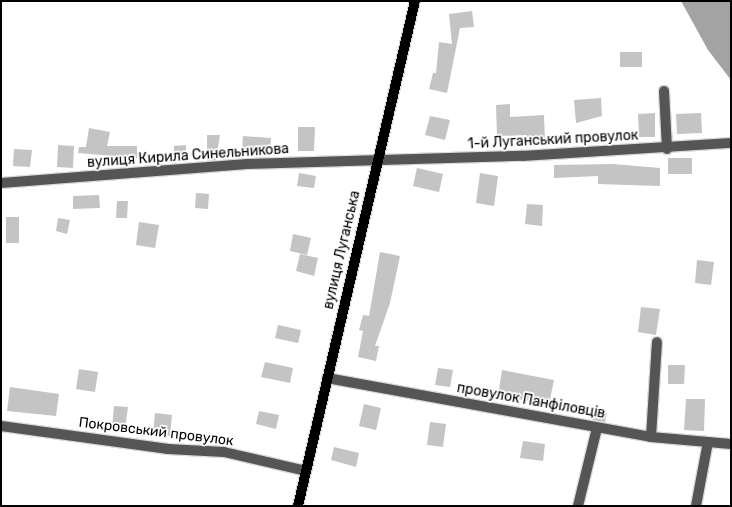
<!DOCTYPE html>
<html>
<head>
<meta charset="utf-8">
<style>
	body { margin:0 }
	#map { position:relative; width:732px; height:507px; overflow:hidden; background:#fff; font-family:Rubik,sans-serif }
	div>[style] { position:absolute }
	.water>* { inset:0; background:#a3a3a3 }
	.building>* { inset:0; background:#c4c4c4 }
	.roads { filter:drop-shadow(1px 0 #dbdbdb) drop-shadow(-1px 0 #dbdbdb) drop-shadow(0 1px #dbdbdb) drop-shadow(0 -1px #dbdbdb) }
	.minor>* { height:10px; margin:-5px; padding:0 5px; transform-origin:5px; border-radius:5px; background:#555 }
	.major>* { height:10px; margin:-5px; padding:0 5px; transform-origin:5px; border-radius:5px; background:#000 }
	span { translate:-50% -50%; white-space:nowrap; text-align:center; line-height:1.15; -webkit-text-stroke:3.5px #fff; paint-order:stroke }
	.street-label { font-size:14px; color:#000 }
	.frame { position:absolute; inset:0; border:2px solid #000; pointer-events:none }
</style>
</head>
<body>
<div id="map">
	<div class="water">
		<div style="clip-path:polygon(681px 1px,731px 1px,731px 80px,708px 50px)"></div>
	</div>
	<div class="building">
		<div style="clip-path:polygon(472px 11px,474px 27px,460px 28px,447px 93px,429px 89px,433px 73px,436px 73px,439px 42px,452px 44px,449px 14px)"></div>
		<div style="clip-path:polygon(620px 52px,642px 52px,642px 67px,620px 67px)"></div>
		<div style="clip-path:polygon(601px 98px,602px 116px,576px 123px,574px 100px)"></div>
		<div style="clip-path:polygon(510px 104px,510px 117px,544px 115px,545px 141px,528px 142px,527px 135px,497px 136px,496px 105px)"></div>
		<div style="clip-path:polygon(655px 113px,655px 137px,639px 137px,638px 114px)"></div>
		<div style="clip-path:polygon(701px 113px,702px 133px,677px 134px,676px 114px)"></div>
		<div style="clip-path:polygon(430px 116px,450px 120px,445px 140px,425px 135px)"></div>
		<div style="clip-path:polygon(298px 127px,315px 127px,314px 151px,298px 151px)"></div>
		<div style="clip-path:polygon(89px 128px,110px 132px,107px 146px,137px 146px,137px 158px,78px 153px,79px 147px,86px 147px)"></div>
		<div style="clip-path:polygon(207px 135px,220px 135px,216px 160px,207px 161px)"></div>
		<div style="clip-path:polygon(243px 136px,271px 138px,270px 150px,242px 150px)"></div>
		<div style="clip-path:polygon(58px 145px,74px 146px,73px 168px,57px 167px)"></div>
		<div style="clip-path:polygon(186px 145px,186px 159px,174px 159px,174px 146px)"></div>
		<div style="clip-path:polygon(14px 149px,32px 150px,30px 167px,13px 166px)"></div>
		<div style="clip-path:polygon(668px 158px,692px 158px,692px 174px,668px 174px)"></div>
		<div style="clip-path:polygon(613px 164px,660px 168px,660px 186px,598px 184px,598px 176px,554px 178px,554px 165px)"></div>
		<div style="clip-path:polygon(417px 168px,443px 174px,439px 192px,413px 186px)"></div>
		<div style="clip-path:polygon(299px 173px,316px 176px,314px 188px,297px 186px)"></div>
		<div style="clip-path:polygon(480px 173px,498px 176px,494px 206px,476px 203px)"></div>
		<div style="clip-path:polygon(196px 193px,209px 194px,208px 209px,195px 208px)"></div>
		<div style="clip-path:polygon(99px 195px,100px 208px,73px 209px,73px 196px)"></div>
		<div style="clip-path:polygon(117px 201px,128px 201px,127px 218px,116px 218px)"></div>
		<div style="clip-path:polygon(527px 204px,543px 205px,542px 226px,525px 224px)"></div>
		<div style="clip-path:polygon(6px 217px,19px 217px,19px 243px,6px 243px)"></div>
		<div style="clip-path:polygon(58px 218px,70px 220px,67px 234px,56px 231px)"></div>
		<div style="clip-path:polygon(139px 222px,159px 225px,155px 248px,136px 245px)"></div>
		<div style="clip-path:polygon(293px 234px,311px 238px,307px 255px,290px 251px)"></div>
		<div style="clip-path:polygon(380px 252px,400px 256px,390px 303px,375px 346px,379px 346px,376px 361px,358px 357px,363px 331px,359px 330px,363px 315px,369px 316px)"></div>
		<div style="clip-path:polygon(300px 254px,318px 258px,314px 276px,296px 271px)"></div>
		<div style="clip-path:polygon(697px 260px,714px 262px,711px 285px,695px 283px)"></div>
		<div style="clip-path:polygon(641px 307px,660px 309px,656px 335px,638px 332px)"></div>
		<div style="clip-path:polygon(278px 325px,301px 330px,298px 343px,275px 338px)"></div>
		<div style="clip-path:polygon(265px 362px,293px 368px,290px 383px,261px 377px)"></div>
		<div style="clip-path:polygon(668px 365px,685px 365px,684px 384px,668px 384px)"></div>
		<div style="clip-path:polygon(438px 368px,453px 370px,450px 387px,435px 385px)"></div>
		<div style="clip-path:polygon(79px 369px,98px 372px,95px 392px,76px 389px)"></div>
		<div style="clip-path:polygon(502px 370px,554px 380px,549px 404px,498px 396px)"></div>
		<div style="clip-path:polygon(10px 387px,59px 394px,56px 416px,7px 411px)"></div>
		<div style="clip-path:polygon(686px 399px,705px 399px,704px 431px,684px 430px)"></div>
		<div style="clip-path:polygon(364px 404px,381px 408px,376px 430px,359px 426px)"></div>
		<div style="clip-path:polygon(114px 406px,128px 407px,125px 429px,112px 428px)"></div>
		<div style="clip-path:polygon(594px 409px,607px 413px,605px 422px,592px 420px)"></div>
		<div style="clip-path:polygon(259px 411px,279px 415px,276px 429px,256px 424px)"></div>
		<div style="clip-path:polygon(155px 413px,172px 415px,170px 436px,153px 434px)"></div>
		<div style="clip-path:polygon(430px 422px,446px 424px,443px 447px,427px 445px)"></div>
		<div style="clip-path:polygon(523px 441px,545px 444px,543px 461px,520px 458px)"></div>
		<div style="clip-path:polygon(334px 447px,359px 453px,356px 467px,331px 460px)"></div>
	</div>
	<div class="roads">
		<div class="minor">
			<div style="left:664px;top:91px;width:58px;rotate:87deg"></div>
			<div style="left:1px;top:183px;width:247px;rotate:-4.4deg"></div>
			<div style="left:247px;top:164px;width:276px;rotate:-1.7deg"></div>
			<div style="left:523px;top:156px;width:208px;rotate:-3.6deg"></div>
			<div style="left:327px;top:378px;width:329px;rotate:10.3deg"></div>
			<div style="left:651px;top:437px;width:80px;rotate:5deg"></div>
			<div style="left:1px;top:426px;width:169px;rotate:7.8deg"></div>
			<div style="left:168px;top:449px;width:56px;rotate:3.1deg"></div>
			<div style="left:224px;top:452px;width:84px;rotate:13deg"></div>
			<div style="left:651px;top:437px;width:95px;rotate:-86.4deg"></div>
			<div style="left:578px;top:506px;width:80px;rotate:-76.3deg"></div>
			<div style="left:696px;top:506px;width:65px;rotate:-79.4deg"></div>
		</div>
		<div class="major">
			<div style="left:298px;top:506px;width:518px;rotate:-76.96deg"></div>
		</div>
	</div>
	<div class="street-label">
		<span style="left:553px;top:140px;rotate:-3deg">1-й Луганський провулок</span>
		<span style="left:188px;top:156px;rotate:-4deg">вулиця Кирила Синельникова</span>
		<span style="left:342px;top:250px;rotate:-77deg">вулиця Луганська</span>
		<span style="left:531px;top:401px;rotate:10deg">провулок Панфіловців</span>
		<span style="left:156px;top:432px;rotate:7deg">Покровський провулок</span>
	</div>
	<div class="frame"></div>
</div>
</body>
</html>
